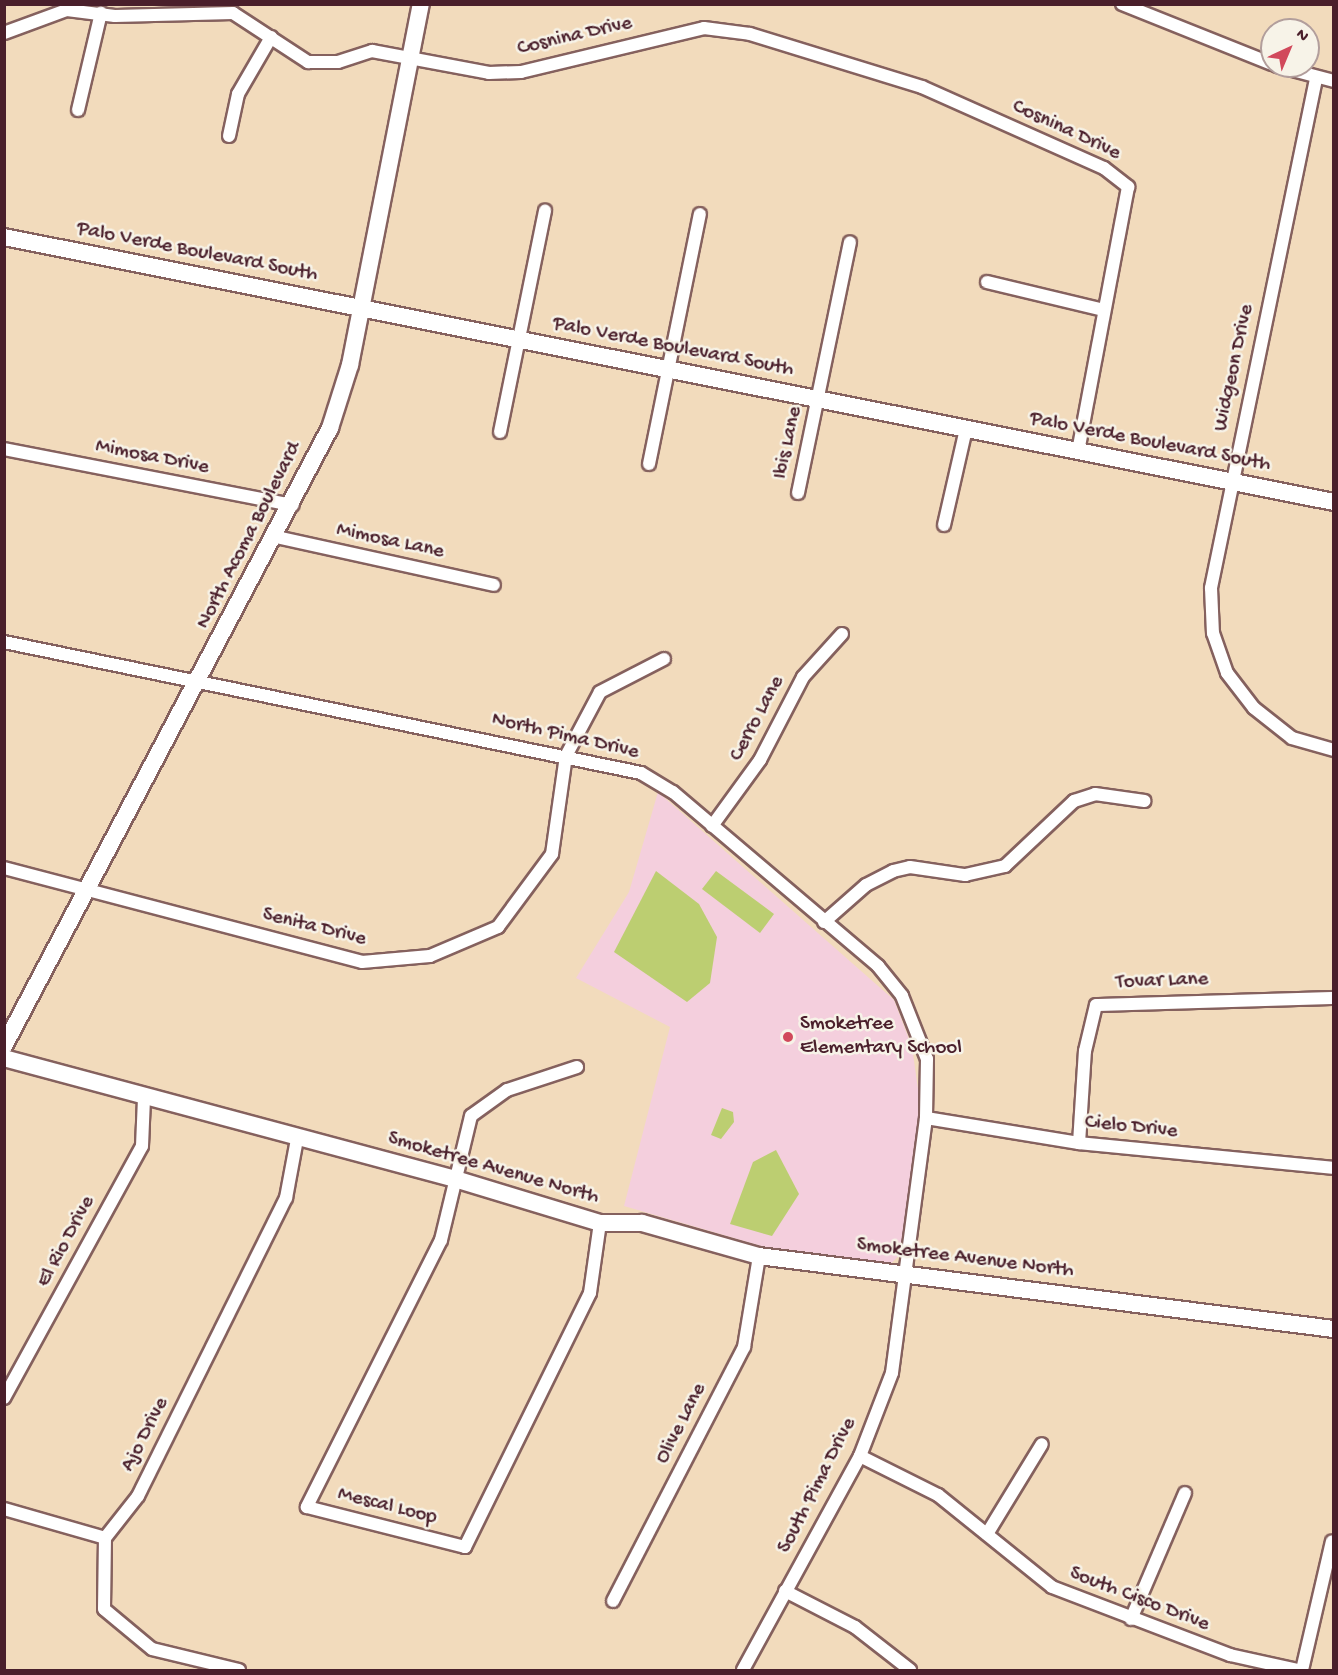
<!DOCTYPE html>
<html>
<head>
<meta charset="utf-8">
<style>
	body { margin:0 }
	#map { position:relative; width:1338px; height:1675px; overflow:hidden; background:#f2dbbc; font-family:"Gochi Hand",sans-serif }
	div>[style] { position:absolute }
	.built>* { inset:0; background:#f4cfdd }
	.green>* { inset:0; background:#bcce71 }
	.roads { filter:drop-shadow(2px 0 #85615e) drop-shadow(-2px 0 #85615e) drop-shadow(0 2px #85615e) drop-shadow(0 -2px #85615e) }
	.street>* { height:12px; margin:-6px; padding:0 6px; transform-origin:6px; border-radius:6px; background:#fff }
	.secondary>* { height:16px; margin:-8px; padding:0 8px; transform-origin:8px; border-radius:8px; background:#fff }
	.dots>* { width:16px; height:16px; translate:-50% -50%; box-sizing:border-box; border:3px solid #f7f3e8; border-radius:50% }
	span { translate:-50% -50%; white-space:nowrap; text-align:center; line-height:1.15; -webkit-text-stroke:5px #f7f3e8; paint-order:stroke }
	.street-label { font-size:21px; color:#4a1f2b }
	.poi-label { font-size:21px; color:#4a1f2b }
	.left { translate:0 -50%; text-align:left }
	.frame { position:absolute; inset:0; border:6px solid #4a1f2b; pointer-events:none }
	.north { position:absolute; left:1260px; top:18px; width:60px; height:60px; box-sizing:border-box; background:#f7f3e8; border:2px solid #b29e9c; border-radius:50%; rotate:44deg; font-size:16px; font-weight:700; line-height:24px; text-align:center; color:#4a1f2b }
	.north::after { content:''; display:block; margin:auto; width:21px; height:27px; background:#d1495b; clip-path:polygon(50% 0,100% 100%,50% 72%,0 100%) }
</style>
</head>
<body>
<div id="map">
	<div class="built">
		<div style="clip-path:polygon(658px 792px,894px 1000px,912px 1047px,920px 1103px,903px 1251px,887px 1268px,761px 1246px,624px 1206px,670px 1027px,576px 978px,629px 892px)"></div>
	</div>
	<div class="green">
		<div style="clip-path:polygon(656px 871px,699px 904px,717px 937px,710px 983px,687px 1002px,614px 952px)"></div>
		<div style="clip-path:polygon(716px 871px,774px 914px,760px 933px,702px 889px)"></div>
		<div style="clip-path:polygon(722px 1108px,733px 1112px,734px 1122px,721px 1139px,711px 1135px)"></div>
		<div style="clip-path:polygon(776px 1150px,799px 1194px,772px 1236px,730px 1224px,753px 1162px)"></div>
	</div>
	<div class="roads">
		<div class="street">
			<div style="left:1122px;top:4px;width:162px;rotate:21.8deg"></div>
			<div style="left:4px;top:33px;width:67px;rotate:-20.1deg"></div>
			<div style="left:67px;top:10px;width:48px;rotate:7.1deg"></div>
			<div style="left:115px;top:16px;width:118px;rotate:-1.5deg"></div>
			<div style="left:233px;top:13px;width:90px;rotate:33.2deg"></div>
			<div style="left:308px;top:62px;width:30px"></div>
			<div style="left:338px;top:62px;width:36px;rotate:-18deg"></div>
			<div style="left:372px;top:51px;width:119px;rotate:10.6deg"></div>
			<div style="left:489px;top:73px;width:32px;rotate:-2deg"></div>
			<div style="left:521px;top:72px;width:188px;rotate:-13.5deg"></div>
			<div style="left:704px;top:28px;width:46px;rotate:7.4deg"></div>
			<div style="left:750px;top:34px;width:180px;rotate:17.1deg"></div>
			<div style="left:922px;top:87px;width:199px;rotate:24deg"></div>
			<div style="left:1104px;top:168px;width:31px;rotate:38deg"></div>
			<div style="left:1128px;top:187px;width:269px;rotate:100.7deg"></div>
			<div style="left:1277px;top:66px;width:59px;rotate:14.7deg"></div>
			<div style="left:1316px;top:79px;width:520px;rotate:101.66deg"></div>
			<div style="left:1211px;top:588px;width:45px;rotate:87.5deg"></div>
			<div style="left:1213px;top:633px;width:42px;rotate:70.7deg"></div>
			<div style="left:1227px;top:673px;width:44px;rotate:52.4deg"></div>
			<div style="left:1254px;top:708px;width:48px;rotate:38.3deg"></div>
			<div style="left:1292px;top:738px;width:44px;rotate:15.9deg"></div>
			<div style="left:78px;top:110px;width:100px;rotate:-76.7deg"></div>
			<div style="left:229px;top:136px;width:43px;rotate:-77.9deg"></div>
			<div style="left:238px;top:94px;width:66px;rotate:-59.9deg"></div>
			<div style="left:987px;top:282px;width:120px;rotate:13.5deg"></div>
			<div style="left:500px;top:432px;width:226px;rotate:-78.5deg"></div>
			<div style="left:4px;top:449px;width:294px;rotate:11deg"></div>
			<div style="left:649px;top:464px;width:255px;rotate:-78.5deg"></div>
			<div style="left:798px;top:493px;width:256px;rotate:-78.3deg"></div>
			<div style="left:944px;top:525px;width:98px;rotate:-77.1deg"></div>
			<div style="left:276px;top:537px;width:223px;rotate:12.4deg"></div>
			<div style="left:4px;top:642px;width:650px;rotate:11.62deg"></div>
			<div style="left:641px;top:773px;width:37px;rotate:31deg"></div>
			<div style="left:673px;top:792px;width:269px;rotate:40.3deg"></div>
			<div style="left:878px;top:966px;width:38px;rotate:51deg"></div>
			<div style="left:902px;top:996px;width:68px;rotate:68.4deg"></div>
			<div style="left:927px;top:1059px;width:59px;rotate:91deg"></div>
			<div style="left:926px;top:1118px;width:257px;rotate:97.6deg"></div>
			<div style="left:892px;top:1373px;width:89px;rotate:111.1deg"></div>
			<div style="left:860px;top:1456px;width:244px;rotate:118.7deg"></div>
			<div style="left:712px;top:826px;width:82px;rotate:-54deg"></div>
			<div style="left:760px;top:760px;width:93px;rotate:-62.6deg"></div>
			<div style="left:803px;top:677px;width:58px;rotate:-47.8deg"></div>
			<div style="left:4px;top:868px;width:370px;rotate:14.7deg"></div>
			<div style="left:362px;top:962px;width:68px;rotate:-5deg"></div>
			<div style="left:430px;top:956px;width:74px;rotate:-23.1deg"></div>
			<div style="left:498px;top:927px;width:91px;rotate:-53.5deg"></div>
			<div style="left:552px;top:854px;width:99px;rotate:-81.9deg"></div>
			<div style="left:566px;top:756px;width:72px;rotate:-62deg"></div>
			<div style="left:600px;top:692px;width:72px;rotate:-27.3deg"></div>
			<div style="left:824px;top:922px;width:56px;rotate:-41.4deg"></div>
			<div style="left:866px;top:885px;width:30px;rotate:-27deg"></div>
			<div style="left:893px;top:871px;width:17px;rotate:-13deg"></div>
			<div style="left:910px;top:867px;width:56px;rotate:8.3deg"></div>
			<div style="left:965px;top:875px;width:41px;rotate:-12.7deg"></div>
			<div style="left:1005px;top:866px;width:95px;rotate:-43.3deg"></div>
			<div style="left:1074px;top:801px;width:22px;rotate:-18deg"></div>
			<div style="left:1095px;top:794px;width:50px;rotate:8deg"></div>
			<div style="left:577px;top:1067px;width:74px;rotate:161.8deg"></div>
			<div style="left:507px;top:1090px;width:44px;rotate:144.2deg"></div>
			<div style="left:471px;top:1116px;width:128px;rotate:103.6deg"></div>
			<div style="left:441px;top:1240px;width:299px;rotate:116.7deg"></div>
			<div style="left:307px;top:1507px;width:163px;rotate:14.2deg"></div>
			<div style="left:465px;top:1547px;width:283px;rotate:-63.8deg"></div>
			<div style="left:590px;top:1293px;width:71px;rotate:-81.9deg"></div>
			<div style="left:926px;top:1118px;width:155px;rotate:9.3deg"></div>
			<div style="left:1079px;top:1143px;width:256px;rotate:5.6deg"></div>
			<div style="left:1079px;top:1143px;width:92px;rotate:-86.3deg"></div>
			<div style="left:1085px;top:1051px;width:47px;rotate:-76.6deg"></div>
			<div style="left:1096px;top:1005px;width:238px;rotate:-1.7deg"></div>
			<div style="left:4px;top:1398px;width:287px;rotate:-61.3deg"></div>
			<div style="left:142px;top:1146px;width:47px;rotate:-87.6deg"></div>
			<div style="left:860px;top:1456px;width:87px;rotate:26.6deg"></div>
			<div style="left:938px;top:1495px;width:146px;rotate:38.9deg"></div>
			<div style="left:1052px;top:1587px;width:191px;rotate:20.9deg"></div>
			<div style="left:1230px;top:1655px;width:70px;rotate:12.4deg"></div>
			<div style="left:4px;top:1509px;width:105px;rotate:16deg"></div>
			<div style="left:987px;top:1534px;width:105px;rotate:-58.6deg"></div>
			<div style="left:785px;top:1591px;width:79px;rotate:27.2deg"></div>
			<div style="left:855px;top:1627px;width:70px;rotate:38deg"></div>
			<div style="left:613px;top:1601px;width:286px;rotate:-62.7deg"></div>
			<div style="left:744px;top:1347px;width:92px;rotate:-80.6deg"></div>
			<div style="left:1131px;top:1619px;width:137px;rotate:-66.8deg"></div>
			<div style="left:239px;top:1670px;width:89px;rotate:-166.4deg"></div>
			<div style="left:152px;top:1649px;width:62px;rotate:-140.2deg"></div>
			<div style="left:104px;top:1609px;width:71px;rotate:-89.2deg"></div>
			<div style="left:105px;top:1538px;width:53px;rotate:-51.8deg"></div>
			<div style="left:138px;top:1496px;width:333px;rotate:-63.6deg"></div>
			<div style="left:286px;top:1198px;width:60px;rotate:-79.4deg"></div>
			<div style="left:1302px;top:1670px;width:132px;rotate:-76.9deg"></div>
		</div>
		<div class="secondary">
			<div style="left:4px;top:237px;width:1356px;rotate:11.27deg"></div>
			<div style="left:4px;top:1046px;width:699px;rotate:-62.19deg"></div>
			<div style="left:330px;top:428px;width:66px;rotate:-72.4deg"></div>
			<div style="left:350px;top:365px;width:368px;rotate:-78.9deg"></div>
			<div style="left:4px;top:1058px;width:467px;rotate:15deg"></div>
			<div style="left:455px;top:1179px;width:152px;rotate:16.9deg"></div>
			<div style="left:600px;top:1223px;width:42px"></div>
			<div style="left:642px;top:1223px;width:122px;rotate:15.8deg"></div>
			<div style="left:759px;top:1256px;width:580px;rotate:7.24deg"></div>
		</div>
	</div>
	<div class="dots">
		<div style="left:788px;top:1037px;background:#d1495b"></div>
	</div>
	<div class="street-label">
		<span style="left:575px;top:37px;rotate:-13deg">Cosnina Drive</span>
		<span style="left:1066px;top:131px;rotate:25deg">Cosnina Drive</span>
		<span style="left:197px;top:253px;rotate:11deg">Palo Verde Boulevard South</span>
		<span style="left:673px;top:348px;rotate:11deg">Palo Verde Boulevard South</span>
		<span style="left:1235px;top:368px;rotate:-78deg">Widgeon Drive</span>
		<span style="left:789px;top:443px;rotate:-78deg">Ibis Lane</span>
		<span style="left:1150px;top:443px;rotate:11deg">Palo Verde Boulevard South</span>
		<span style="left:152px;top:458px;rotate:11deg">Mimosa Drive</span>
		<span style="left:250px;top:536px;rotate:-63deg">North Acoma Boulevard</span>
		<span style="left:390px;top:542px;rotate:12deg">Mimosa Lane</span>
		<span style="left:758px;top:719px;rotate:-62deg">Cerro Lane</span>
		<span style="left:565px;top:737px;rotate:13deg">North Pima Drive</span>
		<span style="left:314px;top:928px;rotate:14deg">Senita Drive</span>
		<span style="left:1162px;top:982px;rotate:-2deg">Tovar Lane</span>
		<span style="left:1131px;top:1128px;rotate:6deg">Cielo Drive</span>
		<span style="left:493px;top:1169px;rotate:16deg">Smoketree Avenue North</span>
		<span style="left:67px;top:1242px;rotate:-62deg">El Rio Drive</span>
		<span style="left:965px;top:1259px;rotate:7deg">Smoketree Avenue North</span>
		<span style="left:682px;top:1424px;rotate:-63deg">Olive Lane</span>
		<span style="left:146px;top:1435px;rotate:-63deg">Ajo Drive</span>
		<span style="left:818px;top:1486px;rotate:-63deg">South Pima Drive</span>
		<span style="left:387px;top:1507px;rotate:14deg">Mescal Loop</span>
		<span style="left:1139px;top:1600px;rotate:21deg">South Cisco Drive</span>
	</div>
	<div class="poi-label">
		<span class="left" style="left:800px;top:1037px">Smoketree<br>Elementary School</span>
	</div>
	<div class="frame"></div>
	<div class="north">N</div>
</div>
</body>
</html>
